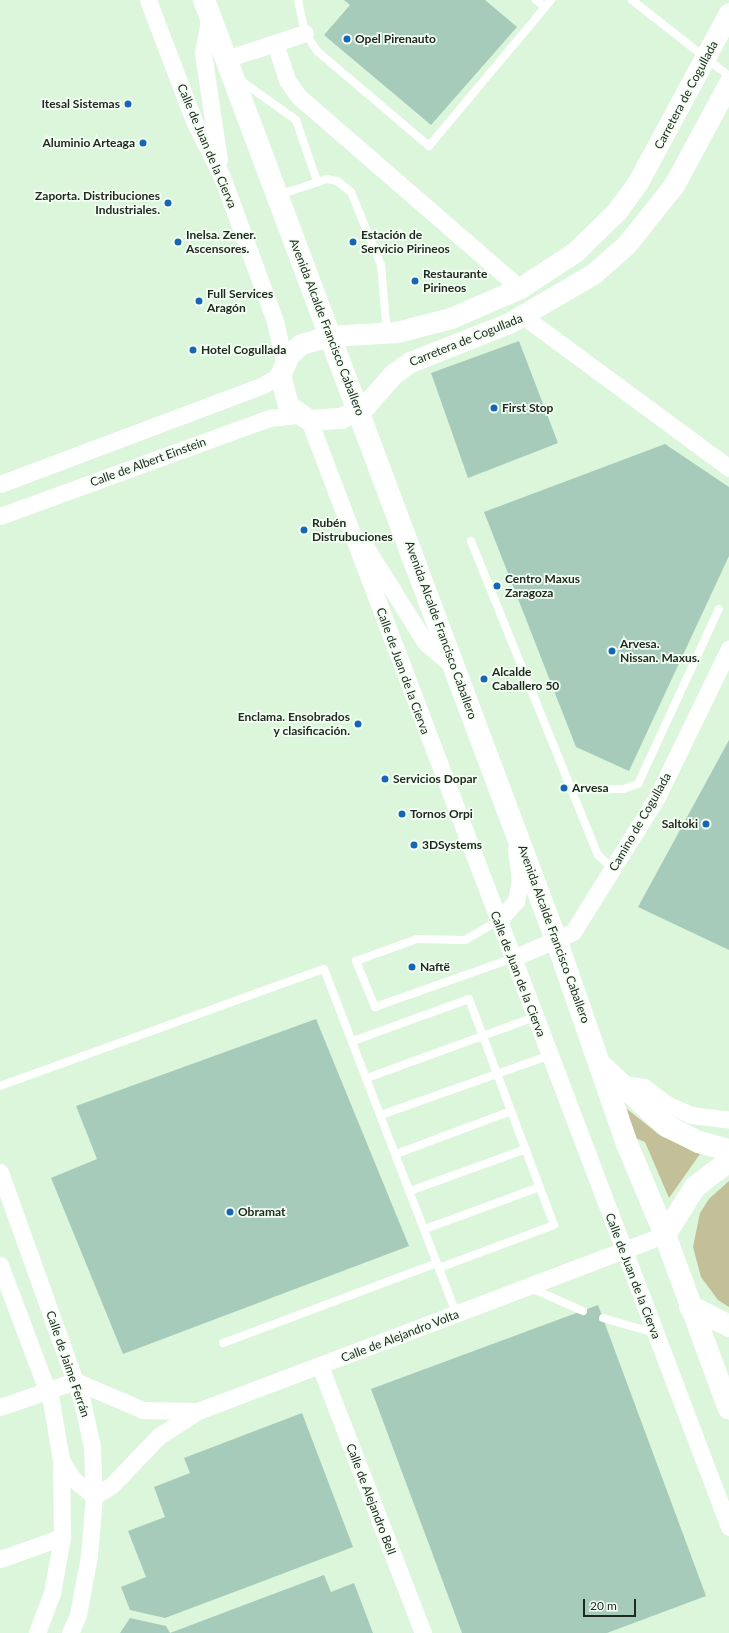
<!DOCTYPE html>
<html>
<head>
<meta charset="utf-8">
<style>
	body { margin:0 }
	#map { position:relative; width:729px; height:1633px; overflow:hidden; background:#dcf6dc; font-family:Lato,sans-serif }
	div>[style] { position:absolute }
	.green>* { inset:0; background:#c3bf98 }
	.building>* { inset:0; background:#a7cbbb }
	.service>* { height:8px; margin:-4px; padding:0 4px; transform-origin:4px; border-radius:4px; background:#fff }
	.minor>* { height:17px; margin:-8.5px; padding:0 8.5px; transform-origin:8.5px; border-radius:8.5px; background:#fff }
	.tertiary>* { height:21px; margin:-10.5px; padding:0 10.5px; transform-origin:10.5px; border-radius:10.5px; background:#fff }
	.secondary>* { height:22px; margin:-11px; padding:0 11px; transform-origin:11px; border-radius:11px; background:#fff }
	.dots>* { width:11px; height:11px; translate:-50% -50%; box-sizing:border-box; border:2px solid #f4fff4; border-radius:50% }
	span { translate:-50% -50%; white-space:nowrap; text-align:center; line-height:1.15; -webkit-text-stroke:3.5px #f4fff4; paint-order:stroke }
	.poi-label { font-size:12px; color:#202a20; font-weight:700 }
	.left { translate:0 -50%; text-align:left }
	.right { translate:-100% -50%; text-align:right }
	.street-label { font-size:12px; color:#202a20 }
	.scale { position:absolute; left:583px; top:1599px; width:53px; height:18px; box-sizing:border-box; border:2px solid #202a20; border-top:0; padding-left:5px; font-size:12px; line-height:14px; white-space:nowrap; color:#202a20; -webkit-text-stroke:3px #f4fff4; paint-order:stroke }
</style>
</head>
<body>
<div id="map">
	<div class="green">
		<div style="clip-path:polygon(627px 1109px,661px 1136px,700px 1154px,669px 1198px,645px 1142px,633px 1137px)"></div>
		<div style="clip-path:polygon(729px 1181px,729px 1307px,718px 1300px,701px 1277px,693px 1247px,700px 1213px,709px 1199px)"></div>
	</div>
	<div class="building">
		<div style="clip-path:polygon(344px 0,485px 0,517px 27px,431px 125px,324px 35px,350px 5px)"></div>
		<div style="clip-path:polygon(519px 341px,558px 443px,468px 478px,431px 373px)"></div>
		<div style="clip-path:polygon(665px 444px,729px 487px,729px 556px,629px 771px,576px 747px,484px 512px)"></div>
		<div style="clip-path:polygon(729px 740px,729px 950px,638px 907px)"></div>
		<div style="clip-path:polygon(316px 1019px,409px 1246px,123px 1354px,51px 1178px,97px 1159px,76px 1106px)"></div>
		<div style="clip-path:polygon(598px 1305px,706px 1596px,607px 1633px,462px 1633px,371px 1389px)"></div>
		<div style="clip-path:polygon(302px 1413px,353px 1547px,165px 1618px,130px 1610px,121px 1587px,146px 1577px,128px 1531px,165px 1517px,154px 1487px,190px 1473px,184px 1458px)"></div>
		<div style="clip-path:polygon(324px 1575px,331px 1592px,354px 1583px,373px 1633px,170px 1633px)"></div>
		<div style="clip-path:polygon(130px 1618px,166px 1626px,170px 1633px,120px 1633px)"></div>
	</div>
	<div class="service">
		<div style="left:298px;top:0;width:34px;rotate:78deg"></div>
		<div style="left:305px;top:33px;width:22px;rotate:56deg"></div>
		<div style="left:317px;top:51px;width:147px;rotate:40.3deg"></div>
		<div style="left:429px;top:146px;width:190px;rotate:-50.1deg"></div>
		<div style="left:536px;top:0;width:11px;rotate:38deg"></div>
		<div style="left:632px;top:0;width:123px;rotate:38.1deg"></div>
		<div style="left:240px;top:80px;width:69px;rotate:35.5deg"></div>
		<div style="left:296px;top:120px;width:65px;rotate:71deg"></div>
		<div style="left:279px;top:195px;width:51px;rotate:-18.4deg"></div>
		<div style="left:327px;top:179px;width:10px;rotate:11deg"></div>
		<div style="left:337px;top:181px;width:18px;rotate:38deg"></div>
		<div style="left:351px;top:192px;width:79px;rotate:67.7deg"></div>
		<div style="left:381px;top:265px;width:68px;rotate:85deg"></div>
		<div style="left:471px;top:541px;width:339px;rotate:68deg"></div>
		<div style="left:598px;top:855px;width:21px;rotate:43deg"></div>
		<div style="left:572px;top:789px;width:51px"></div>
		<div style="left:623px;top:789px;width:16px;rotate:-18deg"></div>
		<div style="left:638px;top:784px;width:193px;rotate:-65.2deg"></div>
		<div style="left:498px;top:921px;width:38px;rotate:150deg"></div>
		<div style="left:465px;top:940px;width:48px;rotate:-178.8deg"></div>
		<div style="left:417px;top:939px;width:65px;rotate:160.2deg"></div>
		<div style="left:356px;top:961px;width:50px;rotate:67.6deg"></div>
		<div style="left:375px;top:1007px;width:146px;rotate:-19.5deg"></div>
		<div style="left:353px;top:1041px;width:123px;rotate:-19.9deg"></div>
		<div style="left:469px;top:999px;width:241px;rotate:69.4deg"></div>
		<div style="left:554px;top:1225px;width:123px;rotate:159.5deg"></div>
		<div style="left:367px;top:1078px;width:179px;rotate:-20deg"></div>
		<div style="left:0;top:1086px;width:344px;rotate:-19.9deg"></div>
		<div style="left:324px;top:969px;width:371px;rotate:69deg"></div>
		<div style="left:381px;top:1115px;width:179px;rotate:-19.5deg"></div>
		<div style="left:396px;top:1154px;width:123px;rotate:-20.5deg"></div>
		<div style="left:410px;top:1191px;width:123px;rotate:-19.9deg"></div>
		<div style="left:425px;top:1229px;width:122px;rotate:-20.1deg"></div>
		<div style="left:531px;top:1288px;width:57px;rotate:23.9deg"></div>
		<div style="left:603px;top:1318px;width:54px;rotate:16.1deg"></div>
		<div style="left:223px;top:1343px;width:228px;rotate:-20.5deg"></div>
	</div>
	<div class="minor">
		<div style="left:148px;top:0;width:129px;rotate:69.2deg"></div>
		<div style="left:194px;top:121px;width:63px;rotate:63.4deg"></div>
		<div style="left:222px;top:177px;width:153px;rotate:69.8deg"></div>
		<div style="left:275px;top:321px;width:42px;rotate:77.6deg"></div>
		<div style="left:210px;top:14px;width:40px;rotate:100deg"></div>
		<div style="left:203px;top:53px;width:108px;rotate:81.5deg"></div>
		<div style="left:275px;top:43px;width:39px;rotate:72deg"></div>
		<div style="left:287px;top:80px;width:19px;rotate:55deg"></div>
		<div style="left:298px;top:96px;width:294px;rotate:40.9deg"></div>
		<div style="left:226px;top:59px;width:83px;rotate:-18.2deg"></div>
		<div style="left:523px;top:316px;width:256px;rotate:36.4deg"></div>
		<div style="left:309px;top:420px;width:1184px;rotate:69.22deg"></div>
		<div style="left:0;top:484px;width:281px;rotate:-20.6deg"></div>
		<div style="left:263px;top:385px;width:20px;rotate:-30deg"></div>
		<div style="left:0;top:516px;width:286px;rotate:-20deg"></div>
		<div style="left:269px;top:418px;width:28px;rotate:-6deg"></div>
		<div style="left:365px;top:546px;width:113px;rotate:58deg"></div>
		<div style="left:425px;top:642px;width:38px;rotate:41deg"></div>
		<div style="left:498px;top:921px;width:27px;rotate:-48deg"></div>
		<div style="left:516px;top:901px;width:20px;rotate:-79deg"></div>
		<div style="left:520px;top:881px;width:32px;rotate:-97deg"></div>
		<div style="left:513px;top:958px;width:65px;rotate:-23.4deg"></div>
		<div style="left:573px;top:932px;width:159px;rotate:-58.1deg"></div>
		<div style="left:657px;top:797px;width:165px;rotate:-64.1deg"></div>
		<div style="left:623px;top:1084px;width:21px;rotate:8deg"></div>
		<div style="left:644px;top:1087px;width:30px;rotate:37deg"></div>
		<div style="left:668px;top:1105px;width:25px;rotate:23deg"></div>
		<div style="left:691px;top:1115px;width:38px;rotate:7deg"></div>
		<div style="left:0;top:1172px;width:243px;rotate:70.3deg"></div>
		<div style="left:82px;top:1401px;width:47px;rotate:77.7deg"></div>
		<div style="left:92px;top:1447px;width:49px;rotate:87.7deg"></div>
		<div style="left:94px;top:1496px;width:60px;rotate:94.8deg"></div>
		<div style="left:89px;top:1556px;width:60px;rotate:100.6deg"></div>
		<div style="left:78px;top:1615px;width:20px;rotate:114deg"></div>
		<div style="left:0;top:1265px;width:145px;rotate:69.4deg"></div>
		<div style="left:51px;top:1401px;width:60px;rotate:80.4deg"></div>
		<div style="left:61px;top:1460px;width:77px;rotate:89.3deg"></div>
		<div style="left:62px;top:1537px;width:57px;rotate:100.1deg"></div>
		<div style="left:52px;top:1593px;width:43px;rotate:110.6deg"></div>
		<div style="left:320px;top:1366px;width:286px;rotate:68.9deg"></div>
		<div style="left:0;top:1407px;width:79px;rotate:-19.1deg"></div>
		<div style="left:75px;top:1381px;width:74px;rotate:23.1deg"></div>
		<div style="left:143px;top:1410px;width:51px;rotate:1.1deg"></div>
		<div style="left:61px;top:1460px;width:22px;rotate:58deg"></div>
		<div style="left:73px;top:1479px;width:27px;rotate:39deg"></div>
		<div style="left:94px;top:1496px;width:21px;rotate:-31deg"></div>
		<div style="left:112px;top:1485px;width:68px;rotate:-46.2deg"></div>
		<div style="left:159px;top:1436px;width:46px;rotate:-32.7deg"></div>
		<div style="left:198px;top:1411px;width:499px;rotate:-20.7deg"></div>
		<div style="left:0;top:1559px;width:66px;rotate:-19.5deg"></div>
	</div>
	<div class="tertiary">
		<div style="left:729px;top:13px;width:192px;rotate:118.3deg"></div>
		<div style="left:638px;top:182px;width:34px;rotate:126deg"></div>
		<div style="left:618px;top:210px;width:60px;rotate:135.7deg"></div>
		<div style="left:575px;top:252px;width:66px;rotate:146.8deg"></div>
		<div style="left:520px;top:288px;width:75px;rotate:156.5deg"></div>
		<div style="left:451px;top:318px;width:56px;rotate:165.5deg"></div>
		<div style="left:397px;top:332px;width:68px;rotate:176.6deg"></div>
		<div style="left:329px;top:336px;width:29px;rotate:164deg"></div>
		<div style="left:301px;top:344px;width:16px;rotate:137deg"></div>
		<div style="left:289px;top:355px;width:22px;rotate:114deg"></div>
		<div style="left:280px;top:375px;width:31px;rotate:75deg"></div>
		<div style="left:288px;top:405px;width:26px;rotate:36deg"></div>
		<div style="left:309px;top:420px;width:32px;rotate:-4deg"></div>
		<div style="left:341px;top:418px;width:28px;rotate:-27deg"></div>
		<div style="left:366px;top:405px;width:41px;rotate:-48.9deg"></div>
		<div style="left:393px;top:374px;width:21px;rotate:-35deg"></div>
		<div style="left:410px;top:362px;width:106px;rotate:-21.5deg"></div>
		<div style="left:509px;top:323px;width:97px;rotate:-30.3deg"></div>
		<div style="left:593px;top:274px;width:45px;rotate:-41.4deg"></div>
		<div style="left:627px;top:244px;width:75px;rotate:-51.5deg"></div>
		<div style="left:674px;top:185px;width:116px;rotate:-61.7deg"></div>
	</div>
	<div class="secondary">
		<div style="left:204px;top:0;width:1006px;rotate:69.46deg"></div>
		<div style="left:557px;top:942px;width:214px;rotate:70.9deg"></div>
		<div style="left:627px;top:1144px;width:99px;rotate:67.3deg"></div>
		<div style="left:665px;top:1235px;width:185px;rotate:69.8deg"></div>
		<div style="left:603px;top:1067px;width:85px;rotate:43.1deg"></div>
		<div style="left:665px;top:1125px;width:38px;rotate:27deg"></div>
		<div style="left:699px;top:1142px;width:31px;rotate:15deg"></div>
		<div style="left:665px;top:1235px;width:57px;rotate:-58deg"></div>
		<div style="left:695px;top:1187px;width:43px;rotate:-37.4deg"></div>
		<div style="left:690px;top:1306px;width:44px;rotate:27.1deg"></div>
	</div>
	<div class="dots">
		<div style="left:347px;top:39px;background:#1566b4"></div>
		<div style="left:128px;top:104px;background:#1566b4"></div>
		<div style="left:143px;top:143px;background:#1566b4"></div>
		<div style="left:168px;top:203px;background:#1566b4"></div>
		<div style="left:178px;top:242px;background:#1566b4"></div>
		<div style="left:353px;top:242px;background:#1566b4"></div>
		<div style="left:415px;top:281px;background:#1566b4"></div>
		<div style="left:199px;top:301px;background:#1566b4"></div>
		<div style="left:193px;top:350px;background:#1566b4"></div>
		<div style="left:494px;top:408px;background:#1566b4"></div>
		<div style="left:304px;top:530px;background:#1566b4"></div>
		<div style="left:497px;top:586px;background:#1566b4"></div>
		<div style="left:612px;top:651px;background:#1566b4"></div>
		<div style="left:484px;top:679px;background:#1566b4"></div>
		<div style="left:358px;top:724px;background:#1566b4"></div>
		<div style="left:385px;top:779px;background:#1566b4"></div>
		<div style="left:564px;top:788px;background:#1566b4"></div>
		<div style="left:402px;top:814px;background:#1566b4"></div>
		<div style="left:706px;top:824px;background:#1566b4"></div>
		<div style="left:414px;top:845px;background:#1566b4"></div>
		<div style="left:412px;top:967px;background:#1566b4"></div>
		<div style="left:230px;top:1212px;background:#1566b4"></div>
	</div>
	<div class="poi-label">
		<span class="left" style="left:355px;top:39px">Opel Pirenauto</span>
		<span class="right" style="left:120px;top:104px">Itesal Sistemas</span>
		<span class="right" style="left:135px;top:143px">Aluminio Arteaga</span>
		<span class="right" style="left:160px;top:203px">Zaporta. Distribuciones<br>Industriales.</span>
		<span class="left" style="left:186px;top:242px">Inelsa. Zener.<br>Ascensores.</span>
		<span class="left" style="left:361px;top:242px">Estación de<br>Servicio Pirineos</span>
		<span class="left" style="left:423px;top:281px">Restaurante<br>Pirineos</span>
		<span class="left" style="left:207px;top:301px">Full Services<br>Aragón</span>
		<span class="left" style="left:201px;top:350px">Hotel Cogullada</span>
		<span class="left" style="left:502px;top:408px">First Stop</span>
		<span class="left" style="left:312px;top:530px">Rubén<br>Distrubuciones</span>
		<span class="left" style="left:505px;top:586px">Centro Maxus<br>Zaragoza</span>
		<span class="left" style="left:620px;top:651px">Arvesa.<br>Nissan. Maxus.</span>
		<span class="left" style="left:492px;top:679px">Alcalde<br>Caballero 50</span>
		<span class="right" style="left:350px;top:724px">Enclama. Ensobrados<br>y clasificación.</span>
		<span class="left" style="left:393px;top:779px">Servicios Dopar</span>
		<span class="left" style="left:572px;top:788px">Arvesa</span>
		<span class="left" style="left:410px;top:814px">Tornos Orpi</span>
		<span class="right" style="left:698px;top:824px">Saltoki</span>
		<span class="left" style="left:422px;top:845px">3DSystems</span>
		<span class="left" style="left:420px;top:967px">Naftë</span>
		<span class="left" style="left:238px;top:1212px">Obramat</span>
	</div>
	<div class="street-label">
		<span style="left:686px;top:95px;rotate:-62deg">Carretera de Cogullada</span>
		<span style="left:207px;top:146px;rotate:67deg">Calle de Juan de la Cierva</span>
		<span style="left:327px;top:327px;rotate:69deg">Avenida Alcalde Francisco Caballero</span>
		<span style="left:466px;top:340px;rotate:-22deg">Carretera de Cogullada</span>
		<span style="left:148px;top:462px;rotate:-20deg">Calle de Albert Einstein</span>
		<span style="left:441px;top:630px;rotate:70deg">Avenida Alcalde Francisco Caballero</span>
		<span style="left:403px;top:671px;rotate:70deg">Calle de Juan de la Cierva</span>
		<span style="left:640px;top:822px;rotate:-60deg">Camino de Cogullada</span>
		<span style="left:554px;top:934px;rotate:70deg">Avenida Alcalde Francisco Caballero</span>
		<span style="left:518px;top:974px;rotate:69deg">Calle de Juan de la Cierva</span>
		<span style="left:633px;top:1276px;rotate:69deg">Calle de Juan de la Cierva</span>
		<span style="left:400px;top:1336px;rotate:-21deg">Calle de Alejandro Volta</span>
		<span style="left:68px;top:1364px;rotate:71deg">Calle de Jaime Ferrán</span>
		<span style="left:371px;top:1499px;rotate:69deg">Calle de Alejandro Bell</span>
	</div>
	<div class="scale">20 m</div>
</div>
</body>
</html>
